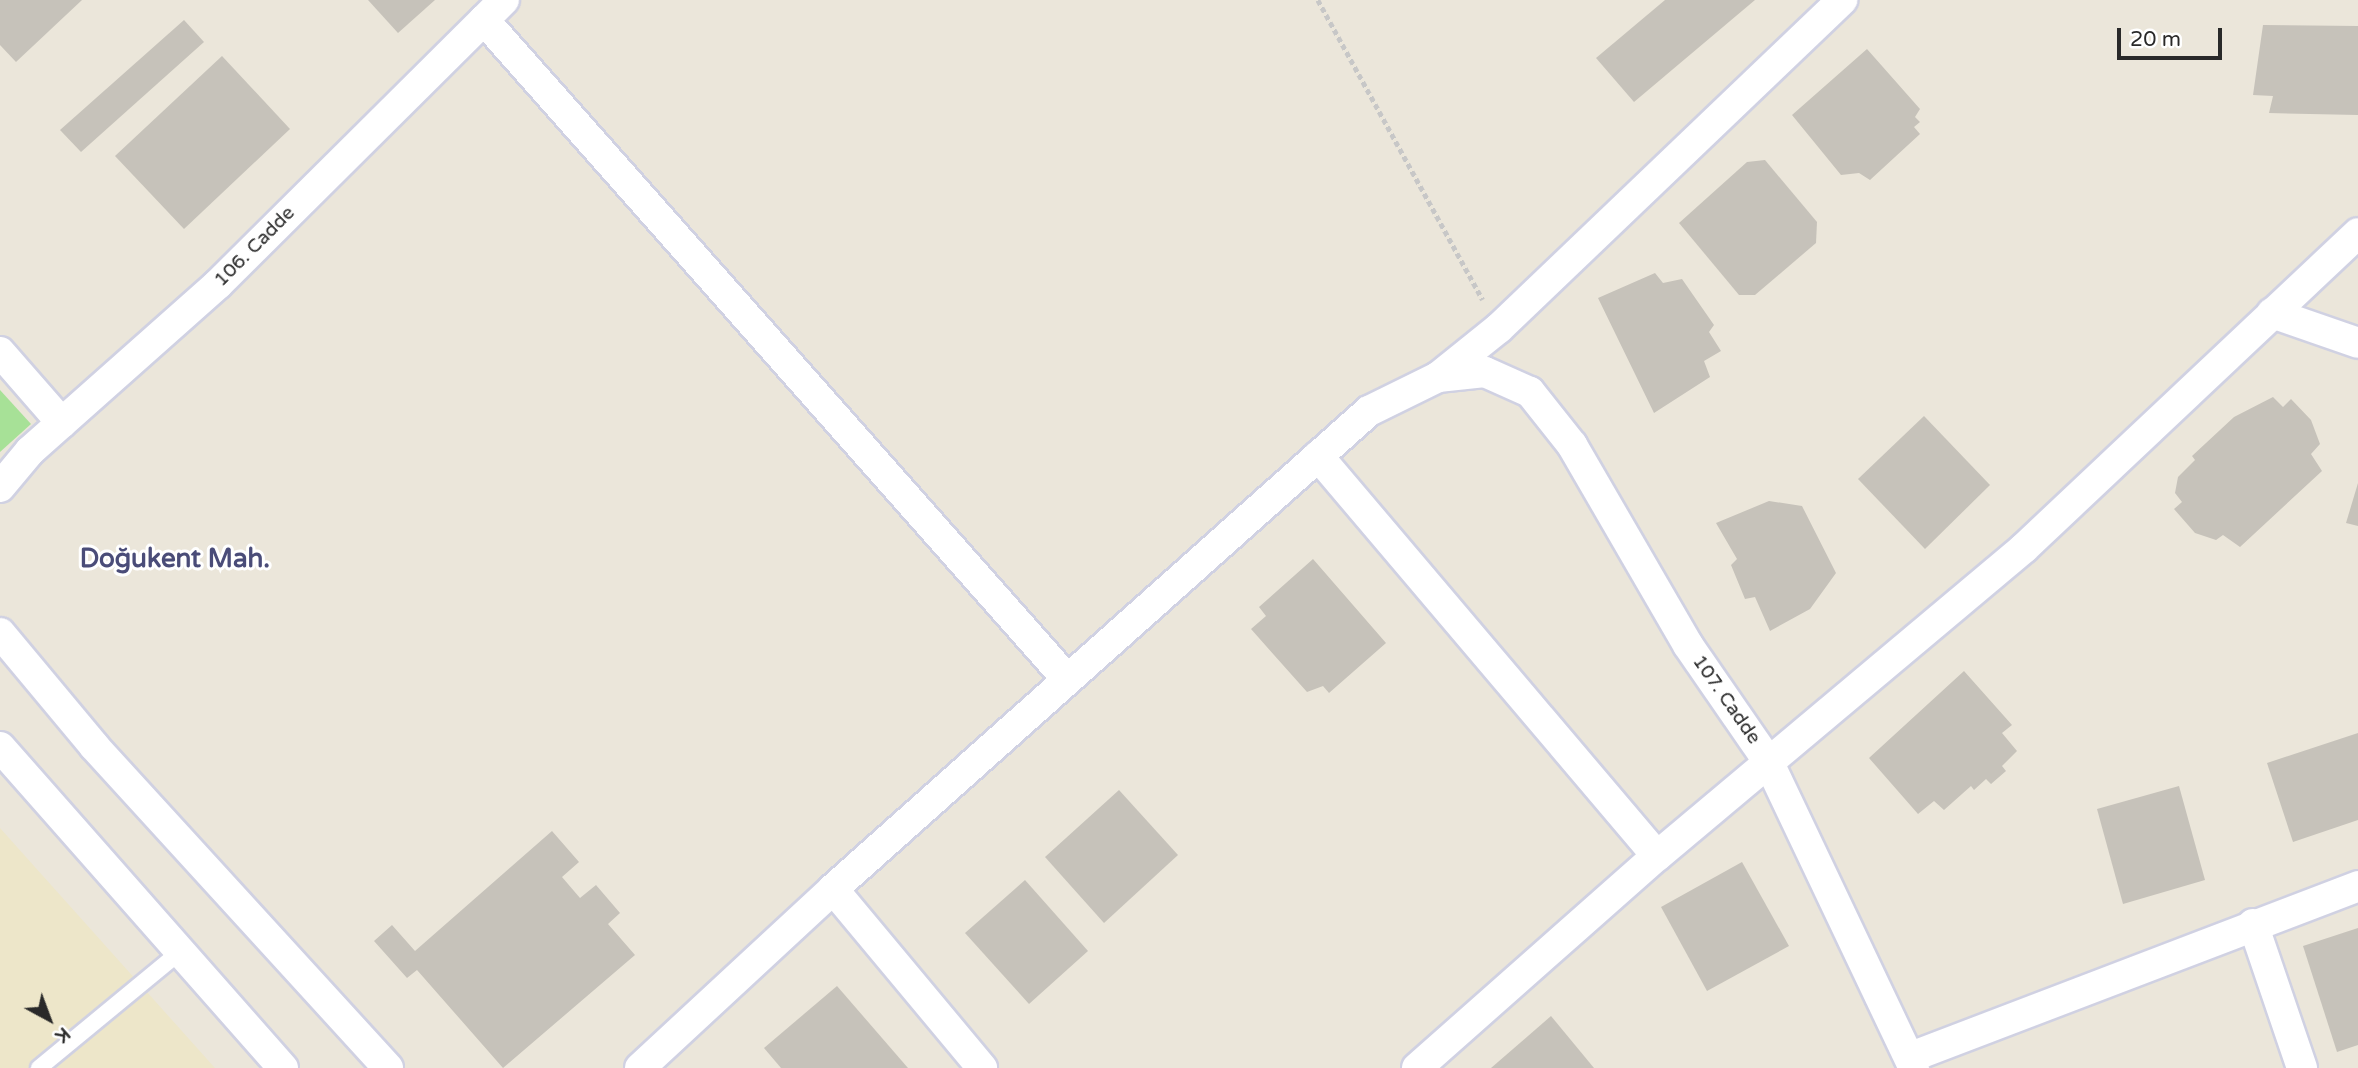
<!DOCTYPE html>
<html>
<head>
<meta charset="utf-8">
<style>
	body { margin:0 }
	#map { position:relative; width:2358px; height:1068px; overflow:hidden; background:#ebe6da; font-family:"Varela Round",sans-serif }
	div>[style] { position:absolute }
	.education>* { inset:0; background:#ede6c9 }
	.green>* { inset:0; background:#a7e197 }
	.building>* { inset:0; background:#c6c2ba }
	.path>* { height:4.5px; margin-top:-2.25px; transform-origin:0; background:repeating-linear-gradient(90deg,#c7c7c7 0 5px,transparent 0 8.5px) }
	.roads { filter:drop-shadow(2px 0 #d0d1e2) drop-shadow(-2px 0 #d0d1e2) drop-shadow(0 2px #d0d1e2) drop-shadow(0 -2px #d0d1e2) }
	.service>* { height:16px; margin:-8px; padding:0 8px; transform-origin:8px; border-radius:8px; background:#fff }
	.minor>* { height:30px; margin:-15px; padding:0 15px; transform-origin:15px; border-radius:15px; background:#fff }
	span { translate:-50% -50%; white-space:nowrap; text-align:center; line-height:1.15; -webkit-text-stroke:6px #fff; paint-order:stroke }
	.street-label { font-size:19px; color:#292929 }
	.district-label { font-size:26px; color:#4a4c78; font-weight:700 }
	.north { position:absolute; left:14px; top:984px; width:70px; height:70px; -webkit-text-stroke:5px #fff; paint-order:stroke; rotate:139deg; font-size:19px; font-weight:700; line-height:28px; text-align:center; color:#292929 }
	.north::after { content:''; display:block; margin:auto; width:24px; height:32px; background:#292929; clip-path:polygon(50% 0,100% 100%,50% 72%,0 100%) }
	.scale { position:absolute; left:2117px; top:28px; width:105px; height:32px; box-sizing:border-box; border:4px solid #292929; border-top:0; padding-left:9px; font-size:21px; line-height:24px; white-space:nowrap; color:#292929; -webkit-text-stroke:5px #fff; paint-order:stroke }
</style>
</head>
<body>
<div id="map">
	<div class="education">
		<div style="clip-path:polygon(0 828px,112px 953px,215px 1068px,0 1068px)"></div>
	</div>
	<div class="green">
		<div style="clip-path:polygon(0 390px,31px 424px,0 452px)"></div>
	</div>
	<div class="building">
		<div style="clip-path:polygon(0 0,82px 0,16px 62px,0 45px)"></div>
		<div style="clip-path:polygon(368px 0,435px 0,398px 33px)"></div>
		<div style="clip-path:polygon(1665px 0,1755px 0,1634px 102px,1596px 58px)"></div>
		<div style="clip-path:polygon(184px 20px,204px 42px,81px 152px,60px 130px)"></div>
		<div style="clip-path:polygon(2263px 25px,2358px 26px,2358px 115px,2269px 113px,2273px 96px,2253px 95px)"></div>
		<div style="clip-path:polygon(1867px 49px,1920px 109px,1915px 117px,1920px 122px,1914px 127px,1920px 134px,1870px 180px,1859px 173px,1841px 175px,1792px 115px)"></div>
		<div style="clip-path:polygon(222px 56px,290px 129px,184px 229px,115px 156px)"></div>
		<div style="clip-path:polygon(1765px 160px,1817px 222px,1816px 243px,1755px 295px,1739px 295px,1679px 223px,1747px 162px)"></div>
		<div style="clip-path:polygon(1655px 273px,1663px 283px,1682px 279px,1714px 325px,1709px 332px,1721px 351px,1704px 361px,1710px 377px,1654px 413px,1598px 298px)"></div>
		<div style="clip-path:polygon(2273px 397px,2283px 407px,2291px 399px,2311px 420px,2320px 444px,2311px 454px,2322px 471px,2240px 547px,2223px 535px,2216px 540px,2195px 533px,2174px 509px,2182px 502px,2175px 493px,2178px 477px,2195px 460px,2192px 456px,2234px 417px)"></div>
		<div style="clip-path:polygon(1924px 416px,1990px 485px,1925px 549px,1858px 479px)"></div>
		<div style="clip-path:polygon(2358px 483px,2358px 526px,2346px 523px)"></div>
		<div style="clip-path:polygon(1769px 501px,1802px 506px,1836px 573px,1810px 609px,1770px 631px,1755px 597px,1745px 599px,1731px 565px,1737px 559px,1716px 523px)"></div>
		<div style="clip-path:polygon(1313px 559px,1386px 643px,1329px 693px,1323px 686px,1307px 692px,1251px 629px,1266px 616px,1259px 607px)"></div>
		<div style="clip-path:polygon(1964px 671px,2012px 725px,2002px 733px,2017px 751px,2002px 766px,2006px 771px,1991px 784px,1986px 779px,1974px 790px,1971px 786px,1944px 810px,1934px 801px,1918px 814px,1869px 758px)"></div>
		<div style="clip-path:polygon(2358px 733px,2358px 820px,2293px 842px,2267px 763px)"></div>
		<div style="clip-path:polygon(2179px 786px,2205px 880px,2123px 904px,2097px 809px)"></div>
		<div style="clip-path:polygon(1119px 790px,1178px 855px,1104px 923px,1045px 857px)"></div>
		<div style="clip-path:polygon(552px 831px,579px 862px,562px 877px,580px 898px,596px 885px,620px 913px,608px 924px,635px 955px,503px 1068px,417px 970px,407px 978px,374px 941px,392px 925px,415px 951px)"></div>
		<div style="clip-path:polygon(1742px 862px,1789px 946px,1707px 991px,1661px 907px)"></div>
		<div style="clip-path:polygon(1025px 880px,1088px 951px,1029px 1004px,965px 933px)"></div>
		<div style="clip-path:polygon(2358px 928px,2358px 1045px,2337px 1052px,2303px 946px)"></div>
		<div style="clip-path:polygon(837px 986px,908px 1068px,781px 1068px,764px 1048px)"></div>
		<div style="clip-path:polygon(1551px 1016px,1594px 1068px,1491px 1068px)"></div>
	</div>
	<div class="path">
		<div style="left:1318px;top:0;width:342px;rotate:61.2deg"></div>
	</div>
	<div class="roads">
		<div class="service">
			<div style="left:39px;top:1068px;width:185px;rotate:-39.5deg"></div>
		</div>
		<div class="minor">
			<div style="left:484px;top:20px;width:880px;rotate:48.5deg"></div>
			<div style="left:2272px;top:313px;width:91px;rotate:19.2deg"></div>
			<div style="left:0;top:352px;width:94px;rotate:48.9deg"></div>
			<div style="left:1438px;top:377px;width:78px;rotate:-38.8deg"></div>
			<div style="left:1499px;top:328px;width:475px;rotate:-43.7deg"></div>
			<div style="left:1318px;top:456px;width:524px;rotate:49.72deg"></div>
			<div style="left:0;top:487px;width:47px;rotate:-50.2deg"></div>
			<div style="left:30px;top:451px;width:251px;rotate:-41.6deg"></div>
			<div style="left:218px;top:284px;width:403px;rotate:-44.8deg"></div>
			<div style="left:0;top:633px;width:147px;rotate:50.2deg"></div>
			<div style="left:94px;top:746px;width:436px;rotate:47.6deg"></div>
			<div style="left:0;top:747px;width:428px;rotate:48.6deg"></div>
			<div style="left:833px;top:889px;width:233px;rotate:50.2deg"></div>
			<div style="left:2253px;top:924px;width:152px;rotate:71.2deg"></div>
			<div style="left:1911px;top:1057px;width:479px;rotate:-20.9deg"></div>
			<div style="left:640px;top:1068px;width:263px;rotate:-42.8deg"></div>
			<div style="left:833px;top:889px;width:718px;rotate:-41.73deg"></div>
			<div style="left:1369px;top:411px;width:77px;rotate:-26.2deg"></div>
			<div style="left:1438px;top:377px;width:47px;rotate:-6.1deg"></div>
			<div style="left:1485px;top:372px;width:49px;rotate:24deg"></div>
			<div style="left:1530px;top:392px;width:68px;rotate:51.6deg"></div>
			<div style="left:1572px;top:445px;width:231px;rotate:59.9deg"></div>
			<div style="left:1688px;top:645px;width:141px;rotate:55.4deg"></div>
			<div style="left:1768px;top:761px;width:340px;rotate:64.6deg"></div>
			<div style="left:1417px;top:1068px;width:320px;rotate:-41.5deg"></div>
			<div style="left:1657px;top:856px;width:479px;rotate:-40deg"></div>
			<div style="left:2024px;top:548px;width:459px;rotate:-43.3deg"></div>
		</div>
	</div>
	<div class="street-label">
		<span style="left:255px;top:247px;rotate:-45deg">106. Cadde</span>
		<span style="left:1726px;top:700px;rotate:55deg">107. Cadde</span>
	</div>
	<div class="district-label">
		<span style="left:175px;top:559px">Doğukent Mah.</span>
	</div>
	<div class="north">K</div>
	<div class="scale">20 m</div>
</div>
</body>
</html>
